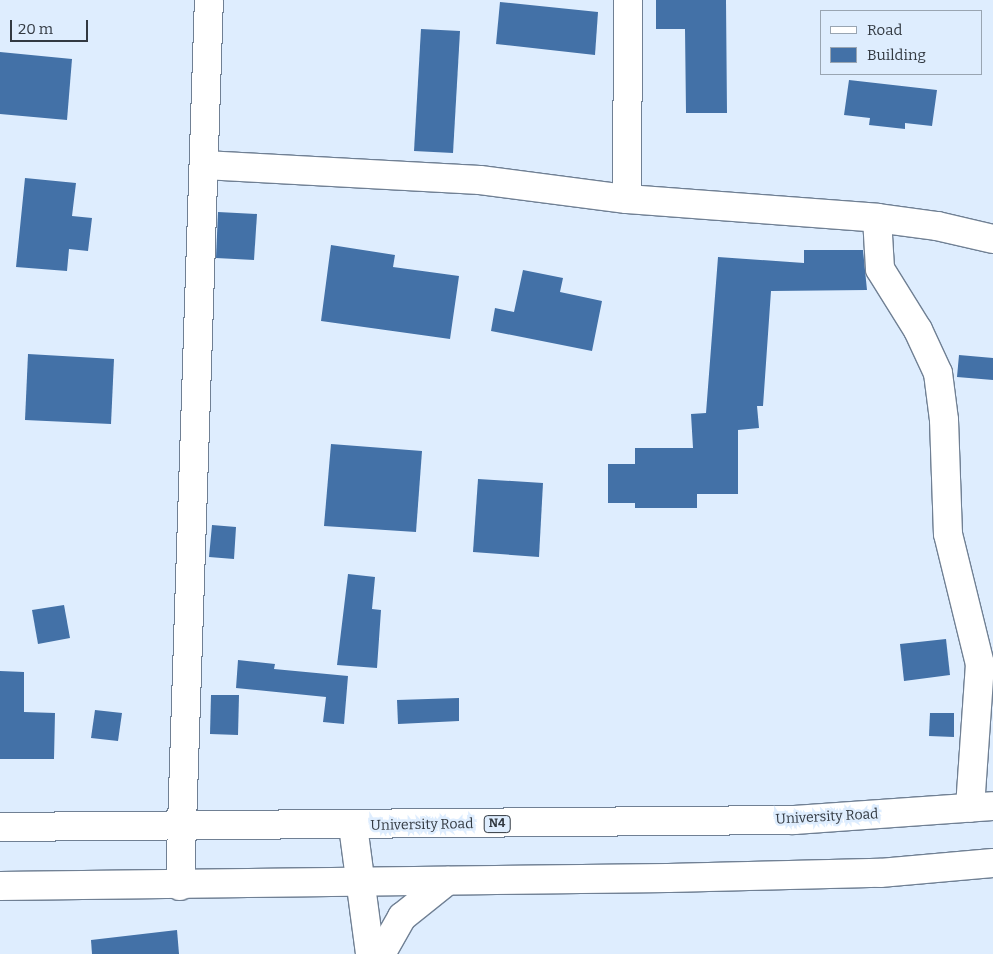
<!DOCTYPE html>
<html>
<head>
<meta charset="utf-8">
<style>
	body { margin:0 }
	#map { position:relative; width:993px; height:954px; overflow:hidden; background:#deedfe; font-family:Bitter,serif }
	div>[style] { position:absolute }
	.building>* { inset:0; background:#4371a7 }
	.roads { filter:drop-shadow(1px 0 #708094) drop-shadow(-1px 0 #708094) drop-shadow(0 1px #708094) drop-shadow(0 -1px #708094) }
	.minor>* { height:28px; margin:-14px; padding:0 14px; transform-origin:14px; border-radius:14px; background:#fff }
	.highway>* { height:28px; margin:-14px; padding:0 14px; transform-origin:14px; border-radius:14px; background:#fff }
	span { translate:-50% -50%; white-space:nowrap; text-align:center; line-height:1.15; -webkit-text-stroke:5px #deedfe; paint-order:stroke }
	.shield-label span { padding:1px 4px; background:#deedfe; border:1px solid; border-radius:4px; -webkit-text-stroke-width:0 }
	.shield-label { font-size:12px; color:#323941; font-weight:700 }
	.street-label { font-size:14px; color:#323941 }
	.legend { position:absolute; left:820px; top:10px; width:162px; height:65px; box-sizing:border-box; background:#deedfe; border:1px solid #99a5b2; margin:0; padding:6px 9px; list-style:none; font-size:15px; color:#323941 }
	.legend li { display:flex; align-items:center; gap:10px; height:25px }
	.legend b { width:25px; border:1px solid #99a5b2 }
	.scale { position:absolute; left:10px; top:20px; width:78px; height:22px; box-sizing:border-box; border:2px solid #323941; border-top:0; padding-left:6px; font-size:15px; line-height:18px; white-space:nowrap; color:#323941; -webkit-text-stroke:4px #deedfe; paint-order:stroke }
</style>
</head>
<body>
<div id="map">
	<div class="building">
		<div style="clip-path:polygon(656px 0,726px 0,727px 113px,686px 113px,685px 29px,656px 29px)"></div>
		<div style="clip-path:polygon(500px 2px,598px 12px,595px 55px,496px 44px)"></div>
		<div style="clip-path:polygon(421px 29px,460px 31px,453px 153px,414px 151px)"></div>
		<div style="clip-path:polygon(0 52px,72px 59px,67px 120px,0 114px)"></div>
		<div style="clip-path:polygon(849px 80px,937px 90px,932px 126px,905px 123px,905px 129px,869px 125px,870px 118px,844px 115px)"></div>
		<div style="clip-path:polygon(25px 178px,76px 183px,72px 216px,92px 218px,88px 251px,69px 249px,67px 271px,16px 267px)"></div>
		<div style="clip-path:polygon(218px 212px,257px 214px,254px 260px,216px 258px)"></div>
		<div style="clip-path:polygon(331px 245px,395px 255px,393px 267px,459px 276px,450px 339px,321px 321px)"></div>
		<div style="clip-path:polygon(804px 250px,863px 250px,867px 290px,771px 291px,763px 406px,757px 406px,759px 428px,738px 430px,738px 494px,697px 494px,697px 508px,635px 508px,635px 503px,608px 503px,608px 464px,635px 464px,635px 448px,693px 448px,691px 414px,706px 413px,718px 257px,804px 263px)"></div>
		<div style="clip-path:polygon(523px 270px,563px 278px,560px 292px,602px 301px,592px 351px,491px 331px,495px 308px,514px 312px)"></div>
		<div style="clip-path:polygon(28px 354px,114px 359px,111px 424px,25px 420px)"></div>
		<div style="clip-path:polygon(959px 355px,993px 358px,993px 380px,957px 377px)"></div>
		<div style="clip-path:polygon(331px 444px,422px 451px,416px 532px,324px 526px)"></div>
		<div style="clip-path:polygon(478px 479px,543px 483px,539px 557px,473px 552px)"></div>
		<div style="clip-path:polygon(212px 525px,236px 527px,234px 559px,209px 557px)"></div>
		<div style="clip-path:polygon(348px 574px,375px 577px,372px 609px,381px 610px,377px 668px,337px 665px)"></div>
		<div style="clip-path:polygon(64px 605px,70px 638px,38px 644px,32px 610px)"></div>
		<div style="clip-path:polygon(946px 639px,950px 675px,904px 681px,900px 644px)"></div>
		<div style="clip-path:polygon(238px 660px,275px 664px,274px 669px,348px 676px,344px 724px,323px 722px,326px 697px,236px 688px)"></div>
		<div style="clip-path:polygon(0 671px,24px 672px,24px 712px,55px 713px,54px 759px,0 759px)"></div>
		<div style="clip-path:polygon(211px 695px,239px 695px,238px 735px,210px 734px)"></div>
		<div style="clip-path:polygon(459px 698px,459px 721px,398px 724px,397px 700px)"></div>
		<div style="clip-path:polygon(95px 710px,122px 713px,118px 741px,91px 738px)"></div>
		<div style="clip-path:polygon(930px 713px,954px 713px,954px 737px,929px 736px)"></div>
		<div style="clip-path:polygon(177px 930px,179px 954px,92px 954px,91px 940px)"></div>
	</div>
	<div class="roads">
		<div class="minor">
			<div style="left:204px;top:165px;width:276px;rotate:3.1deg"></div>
			<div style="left:480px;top:180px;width:148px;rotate:7.4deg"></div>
			<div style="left:627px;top:199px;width:251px;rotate:4.3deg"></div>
			<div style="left:877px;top:218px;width:61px;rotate:7.6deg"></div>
			<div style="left:937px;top:226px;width:57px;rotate:13.1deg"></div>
			<div style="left:627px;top:199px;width:199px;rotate:-89.7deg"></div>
			<div style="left:877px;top:218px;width:51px;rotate:86.6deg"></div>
			<div style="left:880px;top:269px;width:72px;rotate:58.1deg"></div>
			<div style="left:918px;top:330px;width:47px;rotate:65.1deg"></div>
			<div style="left:938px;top:373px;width:47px;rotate:82.7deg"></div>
			<div style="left:944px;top:420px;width:114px;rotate:88deg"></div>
			<div style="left:948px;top:534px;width:134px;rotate:76.2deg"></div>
			<div style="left:980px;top:664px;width:144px;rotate:94deg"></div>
			<div style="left:353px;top:826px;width:129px;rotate:82.4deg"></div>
			<div style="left:180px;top:886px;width:886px;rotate:-88.13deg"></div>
		</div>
		<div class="highway">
			<div style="left:0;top:827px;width:794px;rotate:-0.51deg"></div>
			<div style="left:794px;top:820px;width:199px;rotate:-4deg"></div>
			<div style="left:0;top:886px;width:668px;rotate:-0.69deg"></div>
			<div style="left:668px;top:878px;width:212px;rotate:-1.4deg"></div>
			<div style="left:880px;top:873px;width:113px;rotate:-5.1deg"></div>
			<div style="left:381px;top:954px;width:43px;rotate:-60.4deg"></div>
			<div style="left:402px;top:917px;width:58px;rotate:-38.7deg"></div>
		</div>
	</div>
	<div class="shield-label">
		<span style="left:497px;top:824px">N4</span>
	</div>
	<div class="street-label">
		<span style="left:827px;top:817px;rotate:-3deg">University Road</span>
		<span style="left:422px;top:825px;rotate:-1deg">University Road</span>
	</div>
	<ul class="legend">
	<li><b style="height:6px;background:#fff"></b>Road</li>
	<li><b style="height:14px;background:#4371a7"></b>Building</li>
	</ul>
	<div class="scale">20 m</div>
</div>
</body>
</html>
